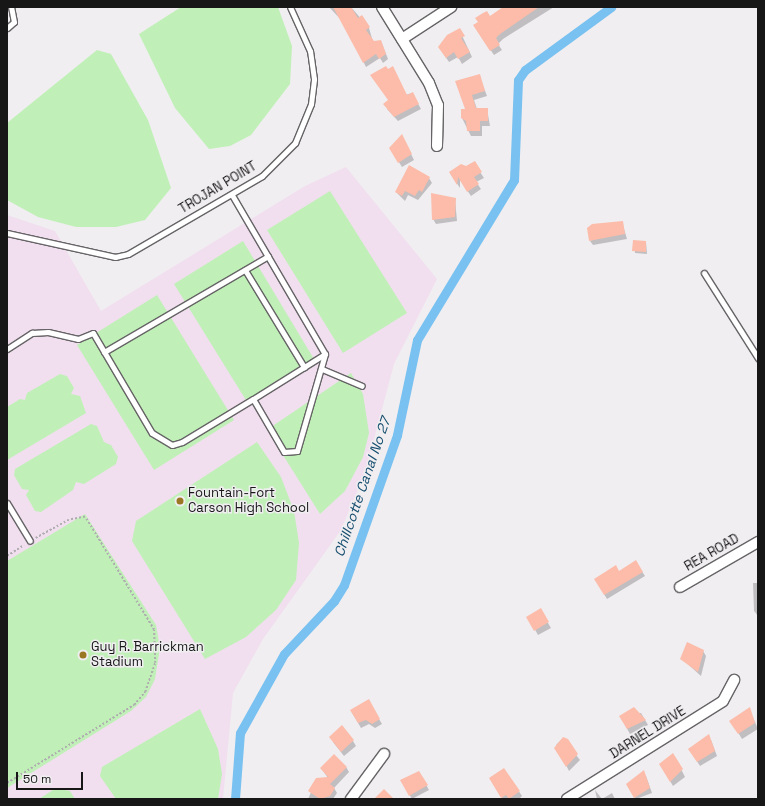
<!DOCTYPE html>
<html>
<head>
<meta charset="utf-8">
<style>
	body { margin:0 }
	#map { position:relative; width:765px; height:806px; overflow:hidden; background:#f0eef1; font-family:"Space Grotesk",sans-serif }
	div>[style] { position:absolute }
	.education>* { inset:0; background:#f1dfef }
	.green>* { inset:0; background:#c0f0b7 }
	.shadow>* { inset:0; background:#0003 }
	.canal>* { height:9px; margin:-4.5px; padding:0 4.5px; transform-origin:4.5px; border-radius:4.5px; background:#78c1f0 }
	.building>* { inset:0; background:#fcbca9 }
	.path>* { height:1.5px; margin-top:-0.75px; transform-origin:0; background:repeating-linear-gradient(90deg,#afadb0 0 2px,transparent 0 4px) }
	.roads { filter:drop-shadow(1px 0 #666466) drop-shadow(-1px 0 #666466) drop-shadow(0 1px #666466) drop-shadow(0 -1px #666466) }
	.lane>* { height:5px; margin:-2.5px; padding:0 2.5px; transform-origin:2.5px; border-radius:2.5px; background:#fff }
	.street>* { height:10px; margin:-5px; padding:0 5px; transform-origin:5px; border-radius:5px; background:#fff }
	.dots>* { width:11px; height:11px; translate:-50% -50%; box-sizing:border-box; border:2px solid #f0eef1; border-radius:50% }
	span { translate:-50% -50%; white-space:nowrap; text-align:center; line-height:1.15; -webkit-text-stroke:3px #f0eef1; paint-order:stroke }
	.street-label { font-size:13px; color:#181718 }
	.poi-label { font-size:13px; color:#181718 }
	.left { translate:0 -50%; text-align:left }
	.water-label { font-size:14px; color:#174f6f; font-style:italic }
	.frame { position:absolute; inset:0; border:8px solid #181718; pointer-events:none }
	.scale { position:absolute; left:16px; top:772px; width:67px; height:18px; box-sizing:border-box; border:2px solid #181718; border-top:0; padding-left:5px; font-size:12px; line-height:14px; white-space:nowrap; color:#181718; -webkit-text-stroke:3px #f0eef1; paint-order:stroke }
</style>
</head>
<body>
<div id="map">
	<div class="education">
		<div style="clip-path:polygon(346px 167px,437px 279px,394px 364px,365px 473px,341px 530px,263px 639px,233px 693px,223px 799px,7px 799px,7px 215px,55px 231px,101px 311px,305px 186px)"></div>
	</div>
	<div class="green">
		<div style="clip-path:polygon(181px 7px,278px 7px,292px 46px,290px 84px,251px 135px,230px 146px,209px 149px,175px 108px,139px 34px)"></div>
		<div style="clip-path:polygon(97px 50px,111px 54px,148px 120px,171px 188px,145px 220px,116px 227px,76px 227px,38px 217px,7px 200px,7px 123px)"></div>
		<div style="clip-path:polygon(330px 191px,407px 313px,343px 353px,267px 230px)"></div>
		<div style="clip-path:polygon(243px 241px,317px 364px,249px 405px,174px 284px)"></div>
		<div style="clip-path:polygon(157px 295px,234px 420px,154px 470px,77px 345px)"></div>
		<div style="clip-path:polygon(351px 373px,363px 394px,369px 433px,363px 457px,345px 491px,320px 514px,271px 436px,274px 425px)"></div>
		<div style="clip-path:polygon(60px 374px,67px 376px,74px 388px,71px 394px,80px 396px,86px 413px,7px 460px,7px 407px,20px 399px,25px 400px,27px 393px)"></div>
		<div style="clip-path:polygon(91px 424px,97px 426px,104px 442px,111px 445px,118px 457px,116px 464px,84px 484px,76px 482px,73px 490px,41px 512px,35px 511px,26px 495px,29px 490px,22px 489px,14px 475px,15px 469px)"></div>
		<div style="clip-path:polygon(257px 442px,281px 477px,294px 511px,299px 543px,296px 580px,276px 610px,246px 637px,205px 659px,132px 541px,136px 521px)"></div>
		<div style="clip-path:polygon(85px 514px,156px 625px,160px 648px,155px 679px,146px 697px,131px 711px,7px 788px,7px 561px)"></div>
		<div style="clip-path:polygon(200px 709px,218px 749px,222px 774px,218px 799px,116px 799px,100px 776px,102px 767px)"></div>
		<div style="clip-path:polygon(56px 788px,70px 791px,75px 799px,39px 799px)"></div>
	</div>
	<div class="shadow">
		<div style="clip-path:polygon(329px 7px,351px 7px,369px 28px,373px 42px,381px 41px,388px 59px,383px 63px,380px 58px,366px 67px,344px 23px)"></div>
		<div style="clip-path:polygon(505px 7px,554px 7px,503px 39px,498px 44px,502px 50px,494px 55px,477px 30px)"></div>
		<div style="clip-path:polygon(459px 29px,472px 57px,462px 64px,458px 57px,449px 62px,442px 52px)"></div>
		<div style="clip-path:polygon(479px 75px,487px 96px,474px 100px,477px 109px,487px 109px,490px 126px,482px 126px,482px 136px,471px 136px,462px 118px,467px 110px,457px 82px)"></div>
		<div style="clip-path:polygon(412px 93px,421px 109px,398px 121px,387px 109px,389px 100px)"></div>
		<div style="clip-path:polygon(404px 140px,414px 160px,402px 167px,390px 148px)"></div>
		<div style="clip-path:polygon(474px 163px,484px 178px,476px 182px,481px 189px,471px 196px,460px 180px,460px 188px,450px 173px)"></div>
		<div style="clip-path:polygon(429px 178px,432px 183px,418px 200px,408px 195px,405px 201px,396px 192px)"></div>
		<div style="clip-path:polygon(455px 199px,457px 221px,436px 224px,433px 219px)"></div>
		<div style="clip-path:polygon(622px 222px,627px 239px,593px 245px,590px 241px)"></div>
		<div style="clip-path:polygon(634px 241px,646px 242px,647px 254px,635px 253px)"></div>
		<div style="clip-path:polygon(636px 562px,645px 576px,607px 599px,595px 579px,619px 572px)"></div>
		<div style="clip-path:polygon(753px 583px,758px 583px,758px 616px,754px 611px)"></div>
		<div style="clip-path:polygon(540px 610px,551px 628px,538px 635px,528px 617px)"></div>
		<div style="clip-path:polygon(703px 651px,706px 656px,701px 676px,681px 658px)"></div>
		<div style="clip-path:polygon(368px 701px,382px 724px,375px 728px,369px 724px,361px 728px,351px 711px)"></div>
		<div style="clip-path:polygon(749px 708px,758px 729px,742px 739px,731px 721px)"></div>
		<div style="clip-path:polygon(641px 713px,648px 725px,630px 734px,620px 716px)"></div>
		<div style="clip-path:polygon(563px 738px,580px 760px,569px 771px,556px 745px)"></div>
		<div style="clip-path:polygon(711px 740px,717px 756px,700px 766px,689px 749px)"></div>
		<div style="clip-path:polygon(353px 741px,356px 746px,344px 756px,333px 742px)"></div>
		<div style="clip-path:polygon(676px 759px,685px 777px,673px 786px,660px 764px)"></div>
		<div style="clip-path:polygon(346px 767px,349px 772px,334px 788px,337px 793px,333px 799px,308px 799px,317px 779px,328px 778px,321px 768px)"></div>
		<div style="clip-path:polygon(504px 769px,522px 796px,519px 799px,503px 799px,491px 777px)"></div>
		<div style="clip-path:polygon(419px 772px,429px 790px,412px 799px,401px 780px)"></div>
		<div style="clip-path:polygon(646px 776px,652px 793px,636px 799px,627px 785px)"></div>
		<div style="clip-path:polygon(595px 790px,602px 799px,612px 793px,615px 799px,597px 799px)"></div>
	</div>
	<div class="canal">
		<div style="left:235px;top:799px;width:66px;rotate:-85.7deg"></div>
		<div style="left:240px;top:733px;width:90px;rotate:-60.9deg"></div>
		<div style="left:284px;top:654px;width:73px;rotate:-46.7deg"></div>
		<div style="left:334px;top:601px;width:19px;rotate:-58deg"></div>
		<div style="left:344px;top:585px;width:159px;rotate:-70.5deg"></div>
		<div style="left:397px;top:435px;width:97px;rotate:-78.1deg"></div>
		<div style="left:417px;top:340px;width:187px;rotate:-58.8deg"></div>
		<div style="left:514px;top:180px;width:100px;rotate:-87.7deg"></div>
		<div style="left:518px;top:80px;width:12px;rotate:-55deg"></div>
		<div style="left:525px;top:70px;width:107px;rotate:-36.2deg"></div>
	</div>
	<div class="building">
		<div style="clip-path:polygon(333px 7px,351px 7px,358px 18px,362px 15px,370px 27px,366px 30px,374px 41px,381px 40px,386px 54px,379px 59px,376px 54px,363px 63px)"></div>
		<div style="clip-path:polygon(503px 7px,539px 7px,500px 34px,496px 38px,500px 45px,490px 51px,473px 25px,478px 22px,475px 18px,483px 13px,487px 11px,490px 16px)"></div>
		<div style="clip-path:polygon(460px 28px,465px 36px,461px 38px,470px 52px,458px 59px,454px 52px,446px 58px,438px 47px,447px 35px)"></div>
		<div style="clip-path:polygon(386px 66px,388px 69px,393px 66px,407px 95px,413px 92px,419px 104px,394px 117px,383px 104px,388px 100px,370px 75px)"></div>
		<div style="clip-path:polygon(480px 74px,485px 91px,472px 95px,476px 108px,488px 108px,488px 121px,480px 121px,480px 131px,467px 131px,466px 121px,461px 118px,461px 109px,465px 109px,455px 81px)"></div>
		<div style="clip-path:polygon(402px 134px,412px 154px,398px 163px,389px 148px)"></div>
		<div style="clip-path:polygon(475px 161px,482px 172px,474px 177px,479px 184px,467px 192px,458px 177px,457px 185px,449px 172px,461px 164px,466px 166px)"></div>
		<div style="clip-path:polygon(409px 165px,430px 177px,422px 192px,419px 190px,415px 196px,405px 191px,402px 196px,395px 192px)"></div>
		<div style="clip-path:polygon(431px 193px,456px 198px,455px 217px,432px 220px)"></div>
		<div style="clip-path:polygon(623px 221px,625px 234px,589px 241px,587px 228px,592px 224px)"></div>
		<div style="clip-path:polygon(633px 240px,646px 241px,646px 252px,632px 251px)"></div>
		<div style="clip-path:polygon(636px 560px,643px 572px,604px 595px,594px 579px,616px 565px,619px 571px)"></div>
		<div style="clip-path:polygon(541px 608px,549px 622px,534px 631px,526px 617px)"></div>
		<div style="clip-path:polygon(687px 642px,704px 650px,698px 672px,680px 659px)"></div>
		<div style="clip-path:polygon(369px 699px,380px 719px,372px 724px,366px 720px,358px 723px,350px 710px)"></div>
		<div style="clip-path:polygon(634px 707px,646px 720px,627px 729px,619px 716px)"></div>
		<div style="clip-path:polygon(750px 707px,755px 723px,738px 734px,729px 721px)"></div>
		<div style="clip-path:polygon(342px 725px,354px 740px,341px 752px,329px 737px)"></div>
		<div style="clip-path:polygon(709px 734px,715px 751px,697px 762px,688px 749px)"></div>
		<div style="clip-path:polygon(563px 737px,568px 739px,578px 754px,566px 767px,554px 748px)"></div>
		<div style="clip-path:polygon(673px 753px,683px 769px,670px 782px,659px 764px)"></div>
		<div style="clip-path:polygon(334px 754px,347px 767px,330px 784px,335px 788px,330px 796px,320px 799px,308px 791px,316px 778px,328px 777px,320px 768px)"></div>
		<div style="clip-path:polygon(504px 768px,520px 791px,509px 799px,506px 795px,501px 798px,489px 778px)"></div>
		<div style="clip-path:polygon(644px 770px,650px 788px,634px 798px,626px 784px)"></div>
		<div style="clip-path:polygon(419px 771px,428px 785px,409px 796px,400px 780px)"></div>
		<div style="clip-path:polygon(384px 789px,394px 799px,374px 799px)"></div>
	</div>
	<div class="path">
		<div style="left:7px;top:556px;width:20px;rotate:-33deg"></div>
		<div style="left:7px;top:783px;width:149px;rotate:-31.6deg"></div>
		<div style="left:134px;top:705px;width:17px;rotate:-50deg"></div>
		<div style="left:145px;top:692px;width:31px;rotate:-71deg"></div>
		<div style="left:155px;top:663px;width:33px;rotate:-92deg"></div>
		<div style="left:154px;top:630px;width:132px;rotate:-121.4deg"></div>
		<div style="left:85px;top:517px;width:16px;rotate:169deg"></div>
		<div style="left:69px;top:520px;width:38px;rotate:151deg"></div>
	</div>
	<div class="roads">
		<div class="lane">
			<div style="left:7px;top:28px;width:9px;rotate:-41deg"></div>
			<div style="left:14px;top:22px;width:15px;rotate:-101deg"></div>
			<div style="left:232px;top:195px;width:184px;rotate:59.7deg"></div>
			<div style="left:325px;top:354px;width:101px;rotate:106.1deg"></div>
			<div style="left:297px;top:451px;width:13px;rotate:176deg"></div>
			<div style="left:284px;top:452px;width:61px;rotate:-120.3deg"></div>
			<div style="left:253px;top:399px;width:85px;rotate:-32deg"></div>
			<div style="left:7px;top:233px;width:111px;rotate:12.5deg"></div>
			<div style="left:115px;top:257px;width:13px;rotate:-13deg"></div>
			<div style="left:128px;top:254px;width:155px;rotate:-30.2deg"></div>
			<div style="left:262px;top:176px;width:47px;rotate:-45deg"></div>
			<div style="left:295px;top:143px;width:42px;rotate:-67.7deg"></div>
			<div style="left:311px;top:104px;width:25px;rotate:-83deg"></div>
			<div style="left:314px;top:79px;width:28px;rotate:-98deg"></div>
			<div style="left:310px;top:51px;width:48px;rotate:-114.4deg"></div>
			<div style="left:245px;top:270px;width:114px;rotate:58.7deg"></div>
			<div style="left:704px;top:273px;width:101px;rotate:57.6deg"></div>
			<div style="left:7px;top:349px;width:30px;rotate:-33deg"></div>
			<div style="left:32px;top:333px;width:16px;rotate:-4deg"></div>
			<div style="left:48px;top:332px;width:31px;rotate:13deg"></div>
			<div style="left:78px;top:339px;width:16px;rotate:-22deg"></div>
			<div style="left:93px;top:333px;width:116px;rotate:59.5deg"></div>
			<div style="left:152px;top:433px;width:23px;rotate:31deg"></div>
			<div style="left:172px;top:445px;width:10px;rotate:-17deg"></div>
			<div style="left:182px;top:442px;width:83px;rotate:-31.2deg"></div>
			<div style="left:104px;top:352px;width:190px;rotate:-30.3deg"></div>
			<div style="left:322px;top:369px;width:43px;rotate:23deg"></div>
			<div style="left:7px;top:503px;width:44px;rotate:58.8deg"></div>
		</div>
		<div class="street">
			<div style="left:382px;top:7px;width:89px;rotate:58.3deg"></div>
			<div style="left:429px;top:83px;width:24px;rotate:68deg"></div>
			<div style="left:438px;top:105px;width:41px;rotate:91.4deg"></div>
			<div style="left:402px;top:39px;width:59px;rotate:-33.1deg"></div>
			<div style="left:680px;top:587px;width:90px;rotate:-30deg"></div>
			<div style="left:351px;top:799px;width:56px;rotate:-53.7deg"></div>
			<div style="left:567px;top:799px;width:184px;rotate:-32.1deg"></div>
			<div style="left:723px;top:701px;width:24px;rotate:-62deg"></div>
		</div>
	</div>
	<div class="dots">
		<div style="left:180px;top:501px;background:#9a7722"></div>
		<div style="left:83px;top:655px;background:#9a7722"></div>
	</div>
	<div class="street-label">
		<span style="left:218px;top:188px;rotate:-31deg">TROJAN POINT</span>
		<span style="left:712px;top:553px;rotate:-30deg">REA ROAD</span>
		<span style="left:648px;top:733px;rotate:-32deg">DARNEL DRIVE</span>
	</div>
	<div class="poi-label">
		<span class="left" style="left:188px;top:501px">Fountain-Fort<br>Carson High School</span>
		<span class="left" style="left:91px;top:655px">Guy R. Barrickman<br>Stadium</span>
	</div>
	<div class="water-label">
		<span style="left:362px;top:487px;rotate:-71deg">Chillcotte Canal No 27</span>
	</div>
	<div class="frame"></div>
	<div class="scale">50 m</div>
</div>
</body>
</html>
